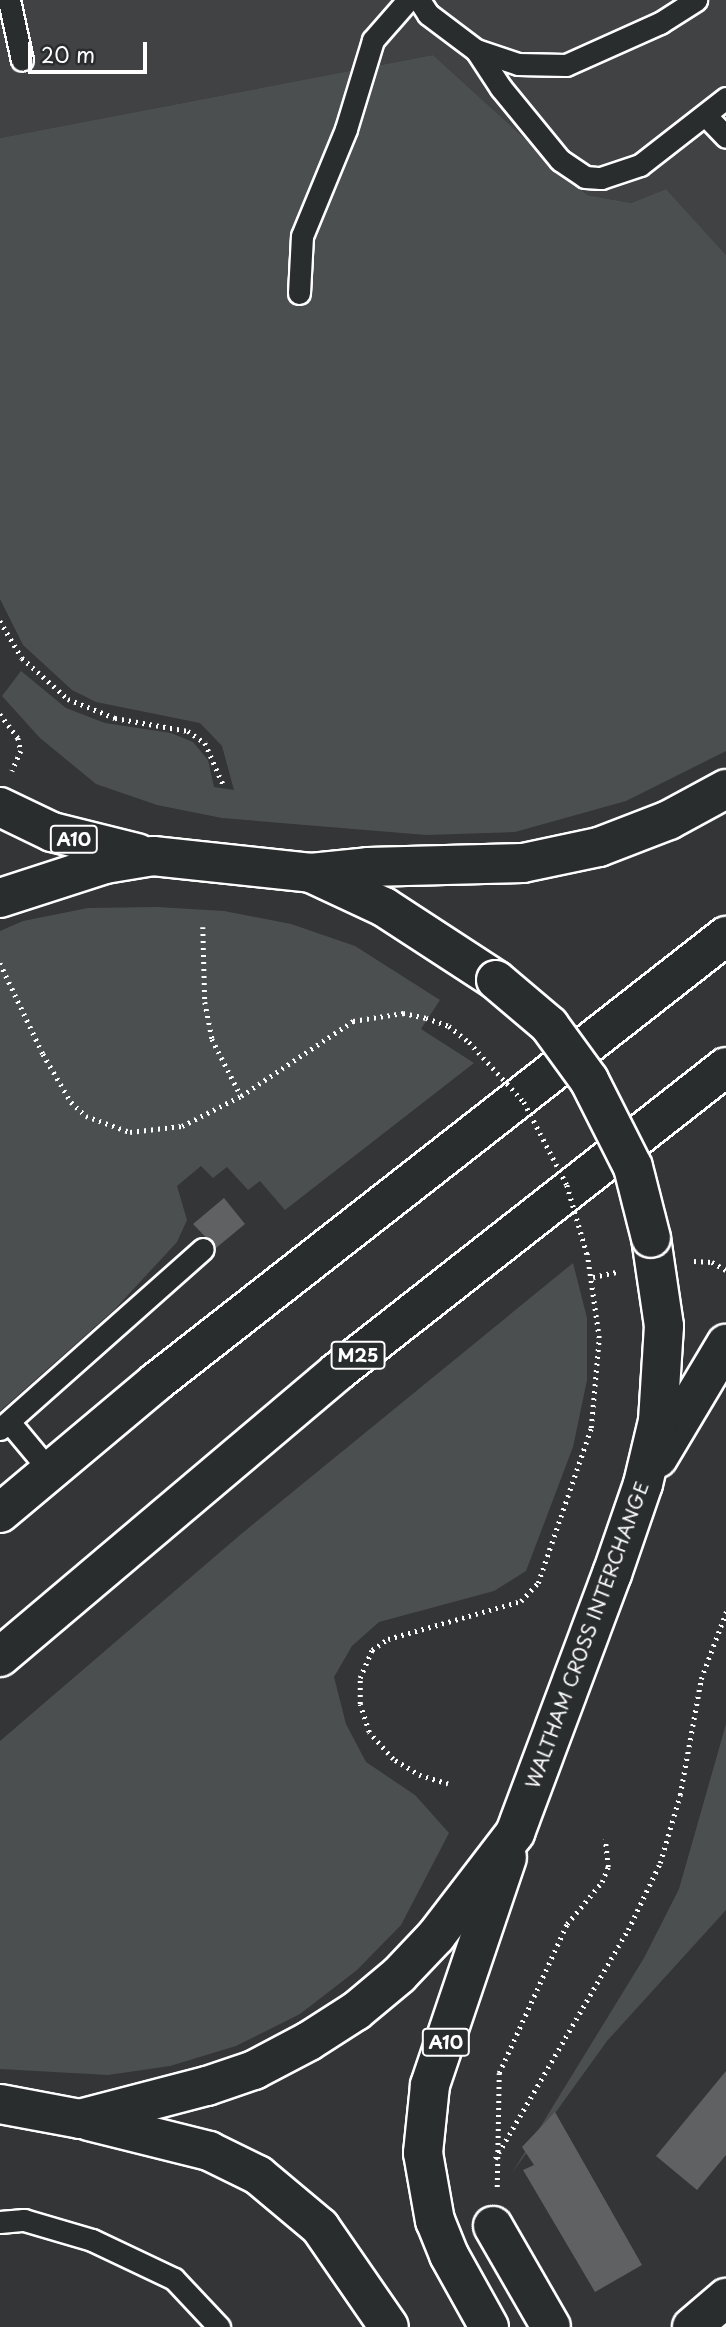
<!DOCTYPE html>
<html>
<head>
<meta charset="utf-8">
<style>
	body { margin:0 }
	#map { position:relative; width:726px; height:2327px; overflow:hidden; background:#333536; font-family:"Playpen Sans",sans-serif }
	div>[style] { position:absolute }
	.built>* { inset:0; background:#404243 }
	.green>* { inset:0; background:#4c4f50 }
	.building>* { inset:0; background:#5f6162 }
	.path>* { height:4.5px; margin-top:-2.25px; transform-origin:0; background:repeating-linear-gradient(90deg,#fff 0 2px,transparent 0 7px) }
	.roads { filter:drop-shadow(2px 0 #fff) drop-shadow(-2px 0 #fff) drop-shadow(0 2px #fff) drop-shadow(0 -2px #fff) }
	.lane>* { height:21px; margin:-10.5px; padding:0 10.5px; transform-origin:10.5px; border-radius:10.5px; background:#2a2d2e }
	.street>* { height:38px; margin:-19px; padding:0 19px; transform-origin:19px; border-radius:19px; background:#2a2d2e }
	.highway>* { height:38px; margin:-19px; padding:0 19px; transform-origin:19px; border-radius:19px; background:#2a2d2e }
	.path-bridge>* { height:4.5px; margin-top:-2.25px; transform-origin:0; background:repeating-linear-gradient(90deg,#fff 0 2px,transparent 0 7px) }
	.bridges { filter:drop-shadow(2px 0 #fff) drop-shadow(-2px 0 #fff) drop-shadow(0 2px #fff) drop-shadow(0 -2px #fff) }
	.highway-bridge>* { height:38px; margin:-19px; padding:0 19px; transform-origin:19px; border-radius:19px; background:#2a2d2e }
	span { translate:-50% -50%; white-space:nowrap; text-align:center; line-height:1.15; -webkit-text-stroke:6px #2a2d2e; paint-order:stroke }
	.shield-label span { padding:2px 5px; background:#2a2d2e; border:2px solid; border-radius:5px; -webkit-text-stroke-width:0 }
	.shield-label { font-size:18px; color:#fff; font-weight:700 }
	.street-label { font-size:19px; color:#fff }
	.scale { position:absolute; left:28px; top:42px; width:119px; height:32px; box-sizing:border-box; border:4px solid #fff; border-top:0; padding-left:9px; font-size:21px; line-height:24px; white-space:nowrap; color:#fff; -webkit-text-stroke:5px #2a2d2e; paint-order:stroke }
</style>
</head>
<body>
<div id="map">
	<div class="built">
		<div style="clip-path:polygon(0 0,726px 0,726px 255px,666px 189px,631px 203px,587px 195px,433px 55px,0 138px)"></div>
	</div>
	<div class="green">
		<div style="clip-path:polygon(433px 55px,587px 195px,631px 203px,666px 189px,726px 255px,726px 751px,626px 801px,515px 832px,426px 835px,222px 818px,157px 805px,96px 784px,40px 738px,2px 696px,21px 671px,66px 708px,105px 723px,171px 733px,193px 742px,208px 760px,214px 787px,234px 790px,222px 746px,200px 723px,96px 702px,72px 690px,23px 645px,0 599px,0 138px)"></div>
		<div style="clip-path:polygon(157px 907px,224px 911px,291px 924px,355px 946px,440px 1000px,421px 1029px,474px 1063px,285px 1210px,260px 1181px,248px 1190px,227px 1167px,213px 1178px,201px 1166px,177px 1186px,187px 1220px,177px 1242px,115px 1309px,0 1411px,0 931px,23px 921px,88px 908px)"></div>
		<div style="clip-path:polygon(573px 1263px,587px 1318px,587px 1380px,573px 1447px,526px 1571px,494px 1591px,379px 1622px,352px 1646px,334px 1677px,346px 1724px,366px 1762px,415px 1795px,449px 1833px,401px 1925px,357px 1970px,300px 2014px,236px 2046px,170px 2066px,108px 2075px,0 2069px,0 1741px,240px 1535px)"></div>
		<div style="clip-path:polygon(726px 1724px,726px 1910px,607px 2041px,512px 2173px,644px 1958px,679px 1889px)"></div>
	</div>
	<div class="building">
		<div style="clip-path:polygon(224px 1198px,245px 1224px,216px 1248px,193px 1224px)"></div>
		<div style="clip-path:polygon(726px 2071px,726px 2155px,697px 2190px,656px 2156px)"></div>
		<div style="clip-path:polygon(555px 2112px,642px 2265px,595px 2292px,523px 2170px,534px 2165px,522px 2147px)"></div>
	</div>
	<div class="path">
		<div style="left:0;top:621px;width:43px;rotate:59.3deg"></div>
		<div style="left:22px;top:658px;width:62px;rotate:41.7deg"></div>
		<div style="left:68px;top:699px;width:51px;rotate:22deg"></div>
		<div style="left:115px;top:718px;width:74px;rotate:10.1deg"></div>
		<div style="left:188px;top:731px;width:21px;rotate:35deg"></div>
		<div style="left:205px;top:743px;width:45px;rotate:66.3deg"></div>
		<div style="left:0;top:714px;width:30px;rotate:53deg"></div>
		<div style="left:18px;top:738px;width:13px;rotate:77deg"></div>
		<div style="left:21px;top:751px;width:22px;rotate:114deg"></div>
		<div style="left:203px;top:927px;width:75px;rotate:88.5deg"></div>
		<div style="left:205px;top:1002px;width:38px;rotate:79deg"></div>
		<div style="left:212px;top:1039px;width:64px;rotate:63deg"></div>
		<div style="left:0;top:963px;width:101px;rotate:64.7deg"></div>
		<div style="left:43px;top:1054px;width:56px;rotate:59.7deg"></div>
		<div style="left:71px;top:1102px;width:21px;rotate:43deg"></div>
		<div style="left:86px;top:1116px;width:47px;rotate:20deg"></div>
		<div style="left:130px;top:1132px;width:52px;rotate:-6.6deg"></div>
		<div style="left:182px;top:1126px;width:66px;rotate:-27deg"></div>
		<div style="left:241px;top:1096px;width:135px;rotate:-33.8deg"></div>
		<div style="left:353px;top:1021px;width:51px;rotate:-9.1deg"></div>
		<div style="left:403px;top:1013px;width:24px;rotate:12deg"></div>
		<div style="left:694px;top:1261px;width:18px;rotate:3deg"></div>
		<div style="left:712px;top:1262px;width:16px;rotate:30deg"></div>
		<div style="left:593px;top:1277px;width:24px;rotate:-12deg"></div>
		<div style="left:448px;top:1784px;width:28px;rotate:-163deg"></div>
		<div style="left:421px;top:1776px;width:33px;rotate:-149deg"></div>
		<div style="left:393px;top:1759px;width:36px;rotate:-132deg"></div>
		<div style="left:369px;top:1732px;width:29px;rotate:-108deg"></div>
		<div style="left:360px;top:1704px;width:26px;rotate:-90deg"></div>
		<div style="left:360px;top:1678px;width:30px;rotate:-67deg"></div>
		<div style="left:372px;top:1650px;width:19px;rotate:-35deg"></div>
		<div style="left:388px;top:1639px;width:138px;rotate:-15.9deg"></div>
		<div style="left:521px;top:1601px;width:25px;rotate:-47deg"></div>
		<div style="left:538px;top:1583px;width:164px;rotate:-71.1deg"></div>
		<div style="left:591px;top:1428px;width:90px;rotate:-84.9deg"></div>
		<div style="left:599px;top:1338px;width:85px;rotate:-98.1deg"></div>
		<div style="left:495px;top:2159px;width:265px;rotate:-59.9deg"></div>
		<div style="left:628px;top:1930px;width:74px;rotate:-64.5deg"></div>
		<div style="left:660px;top:1863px;width:71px;rotate:-73.6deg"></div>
		<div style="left:680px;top:1795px;width:118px;rotate:-79.7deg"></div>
		<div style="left:701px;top:1679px;width:72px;rotate:-69.5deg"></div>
		<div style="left:497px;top:2187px;width:114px;rotate:-89deg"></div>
		<div style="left:499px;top:2073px;width:164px;rotate:-65.5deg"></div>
		<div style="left:567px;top:1924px;width:55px;rotate:-50.2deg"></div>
		<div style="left:602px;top:1882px;width:16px;rotate:-68deg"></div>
		<div style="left:608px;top:1867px;width:28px;rotate:-96deg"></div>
	</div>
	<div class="roads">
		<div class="lane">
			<div style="left:9px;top:0;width:61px;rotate:77.8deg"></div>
			<div style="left:419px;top:0;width:17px;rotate:57deg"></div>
			<div style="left:428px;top:14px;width:60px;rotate:36.9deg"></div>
			<div style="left:476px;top:50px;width:44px;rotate:18.4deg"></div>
			<div style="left:518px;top:64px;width:48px;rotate:1.2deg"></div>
			<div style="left:566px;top:65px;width:103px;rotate:-24.1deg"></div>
			<div style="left:660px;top:23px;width:43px;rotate:-32.6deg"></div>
			<div style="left:476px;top:50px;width:45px;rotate:56.7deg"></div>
			<div style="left:501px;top:88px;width:93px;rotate:50.7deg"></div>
			<div style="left:560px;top:160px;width:30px;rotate:34deg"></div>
			<div style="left:585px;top:177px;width:16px;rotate:4deg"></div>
			<div style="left:601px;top:178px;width:41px;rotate:-18.4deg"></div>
			<div style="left:640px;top:165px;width:109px;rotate:-37.9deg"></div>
			<div style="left:706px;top:116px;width:29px;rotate:46deg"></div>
			<div style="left:299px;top:293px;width:57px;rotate:-87deg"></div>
			<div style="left:302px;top:236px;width:116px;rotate:-67.6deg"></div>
			<div style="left:346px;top:129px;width:93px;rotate:-73.1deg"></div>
			<div style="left:373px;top:40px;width:53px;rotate:-48.8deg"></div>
			<div style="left:10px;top:1423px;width:62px;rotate:50.2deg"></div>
			<div style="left:0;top:1429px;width:271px;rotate:-41.6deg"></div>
			<div style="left:0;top:2222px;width:24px;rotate:-5deg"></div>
			<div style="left:24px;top:2220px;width:71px;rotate:16.4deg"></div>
			<div style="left:92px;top:2240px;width:91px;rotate:25.4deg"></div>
			<div style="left:174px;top:2279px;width:66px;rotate:46.8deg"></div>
		</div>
		<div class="street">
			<div style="left:493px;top:2226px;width:116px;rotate:60.1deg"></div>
			<div style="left:692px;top:2327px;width:45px;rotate:-40.5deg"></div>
		</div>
		<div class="highway">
			<div style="left:0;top:807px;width:58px;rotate:25.7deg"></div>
			<div style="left:52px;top:832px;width:88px;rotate:13.9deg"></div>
			<div style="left:311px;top:873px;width:57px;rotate:-6deg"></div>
			<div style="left:368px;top:867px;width:155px;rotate:-1.5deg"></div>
			<div style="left:523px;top:863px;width:78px;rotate:-11.9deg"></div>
			<div style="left:599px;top:847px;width:75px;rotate:-21.1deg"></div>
			<div style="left:669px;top:820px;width:65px;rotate:-28.5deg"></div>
			<div style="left:0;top:898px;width:110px;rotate:-17.9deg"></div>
			<div style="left:105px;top:864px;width:49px;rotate:-9.5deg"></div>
			<div style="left:153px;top:856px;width:159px;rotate:6.1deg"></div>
			<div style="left:311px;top:873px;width:81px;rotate:25deg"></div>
			<div style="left:384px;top:907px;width:134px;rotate:33.1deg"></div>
			<div style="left:658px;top:1458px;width:133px;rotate:-59.2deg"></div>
			<div style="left:0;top:1513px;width:204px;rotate:-40deg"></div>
			<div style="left:156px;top:1382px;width:724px;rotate:-38.04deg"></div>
			<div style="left:0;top:1657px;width:441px;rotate:-40.2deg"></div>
			<div style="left:337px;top:1372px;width:494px;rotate:-38.1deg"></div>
			<div style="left:0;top:2104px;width:81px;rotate:10.6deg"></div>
			<div style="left:80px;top:2119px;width:131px;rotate:-14.6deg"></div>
			<div style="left:207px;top:2086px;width:50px;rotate:-18.8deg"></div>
			<div style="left:254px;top:2070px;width:62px;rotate:-27.8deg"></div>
			<div style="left:309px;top:2041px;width:56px;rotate:-32.6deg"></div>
			<div style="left:356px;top:2011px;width:56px;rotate:-39.9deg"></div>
			<div style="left:399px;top:1975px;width:54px;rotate:-46.5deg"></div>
			<div style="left:436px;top:1936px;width:130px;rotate:-52.5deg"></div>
			<div style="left:515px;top:1833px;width:277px;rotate:-69.5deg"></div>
			<div style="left:612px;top:1574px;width:95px;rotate:-71deg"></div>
			<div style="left:643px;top:1484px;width:65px;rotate:-76.6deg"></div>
			<div style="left:658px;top:1421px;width:95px;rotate:-86.4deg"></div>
			<div style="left:664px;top:1326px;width:89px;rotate:-98.4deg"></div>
			<div style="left:89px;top:2121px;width:124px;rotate:14deg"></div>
			<div style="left:209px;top:2151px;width:55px;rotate:26.1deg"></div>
			<div style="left:258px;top:2175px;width:81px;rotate:40deg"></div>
			<div style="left:320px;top:2227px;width:121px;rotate:55.4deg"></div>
			<div style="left:489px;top:2327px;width:82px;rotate:-119.1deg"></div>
			<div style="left:449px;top:2255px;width:37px;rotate:-112deg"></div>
			<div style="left:435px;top:2221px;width:69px;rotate:-100deg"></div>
			<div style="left:423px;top:2153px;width:68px;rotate:-84.1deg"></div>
			<div style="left:430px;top:2085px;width:240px;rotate:-71.3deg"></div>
		</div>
	</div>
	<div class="path-bridge">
		<div style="left:426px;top:1018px;width:24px;rotate:19deg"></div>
		<div style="left:449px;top:1026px;width:26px;rotate:39deg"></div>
		<div style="left:469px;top:1042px;width:81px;rotate:47.5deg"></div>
		<div style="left:524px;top:1102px;width:93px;rotate:62.6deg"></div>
		<div style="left:567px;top:1185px;width:72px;rotate:73.8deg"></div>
	</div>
	<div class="bridges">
		<div class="highway-bridge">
			<div style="left:496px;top:980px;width:70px;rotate:40.3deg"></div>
			<div style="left:549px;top:1025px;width:68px;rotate:54deg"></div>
			<div style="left:589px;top:1080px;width:97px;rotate:63.2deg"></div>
			<div style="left:633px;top:1167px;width:73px;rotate:75.8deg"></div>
		</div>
	</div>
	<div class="shield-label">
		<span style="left:74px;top:839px">A10</span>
		<span style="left:358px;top:1355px">M25</span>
		<span style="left:446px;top:2042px">A10</span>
	</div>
	<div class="street-label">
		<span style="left:587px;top:1635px;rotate:-70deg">WALTHAM CROSS INTERCHANGE</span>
	</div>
	<div class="scale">20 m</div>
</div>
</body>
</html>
